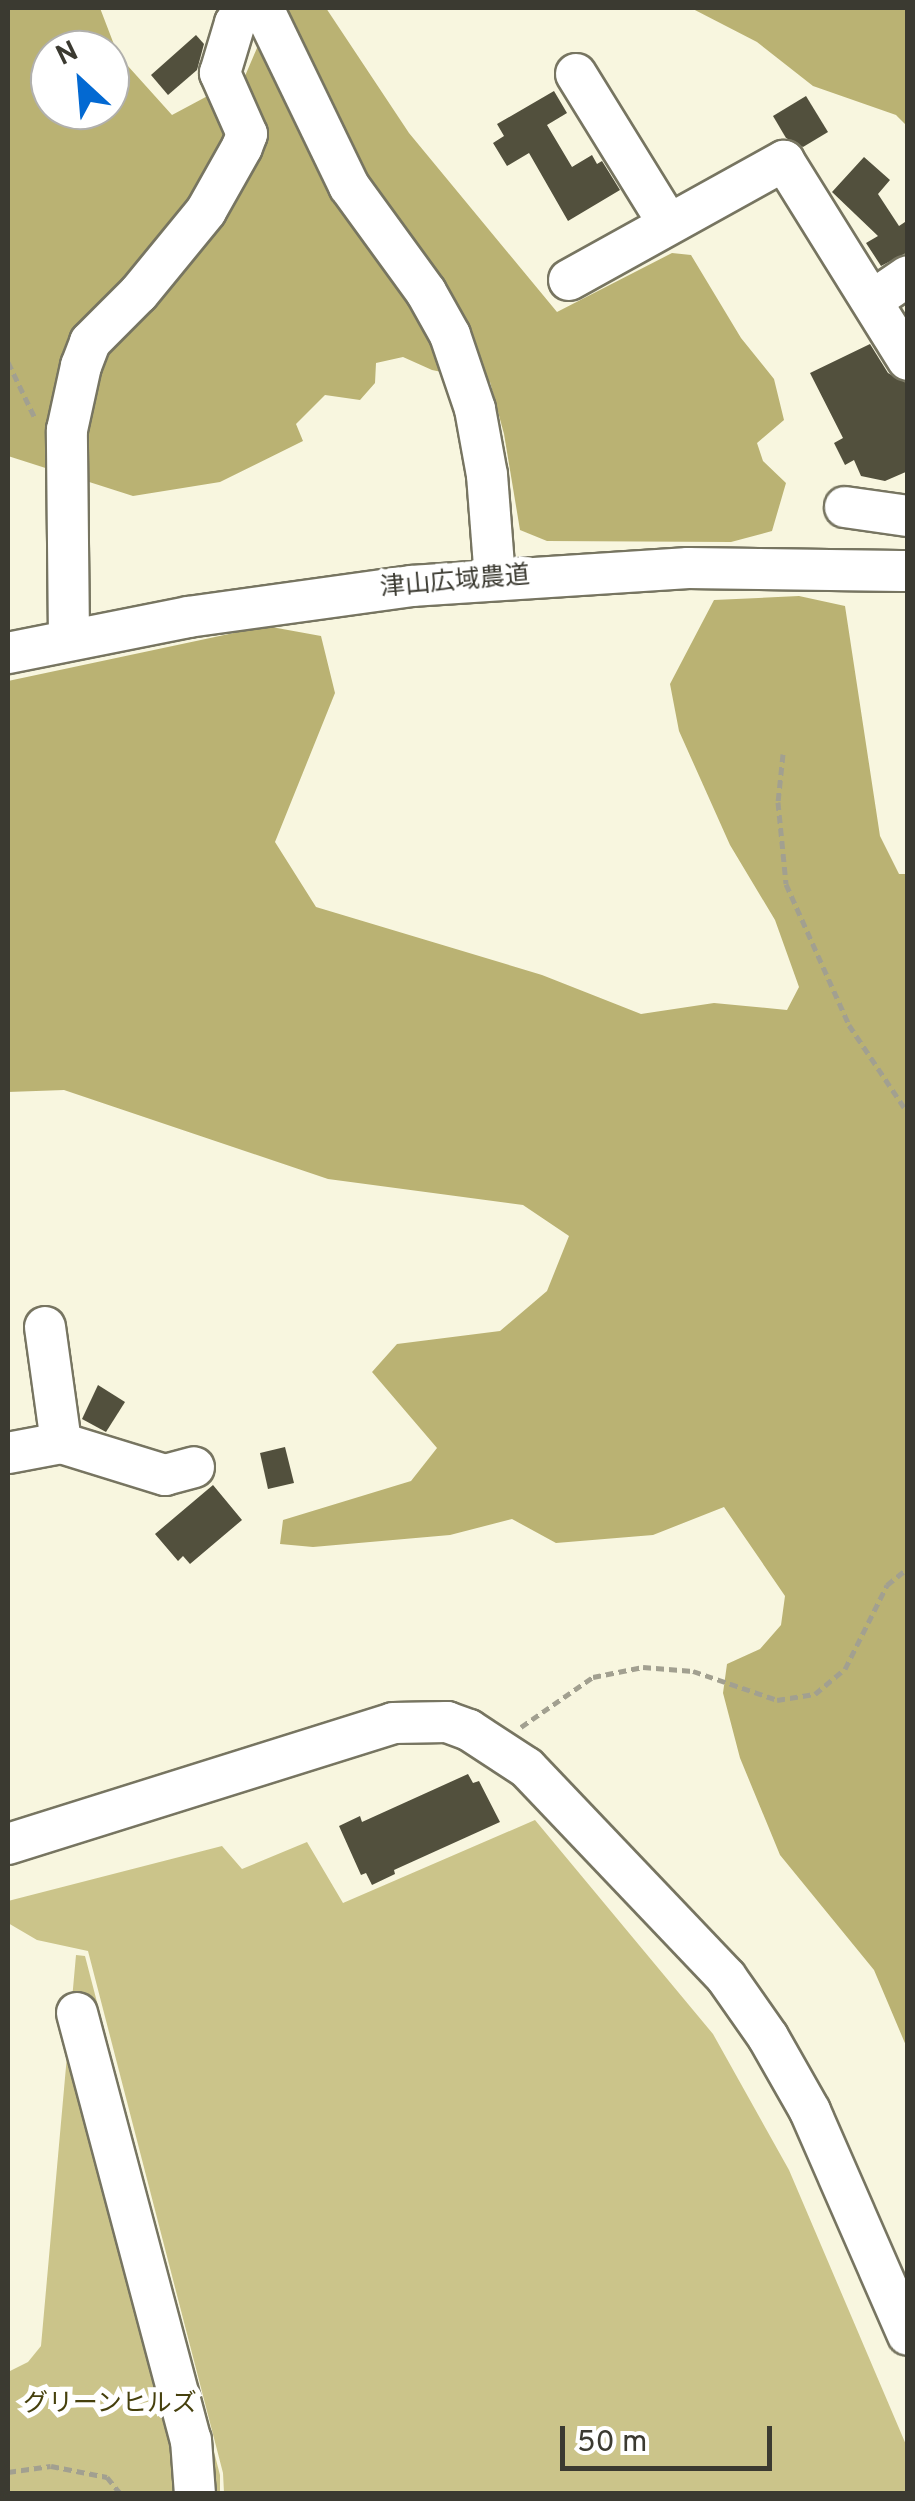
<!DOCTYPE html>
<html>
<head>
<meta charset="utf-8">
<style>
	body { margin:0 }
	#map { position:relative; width:915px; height:2501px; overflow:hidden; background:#f8f6df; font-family:Overpass,"Noto Sans JP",sans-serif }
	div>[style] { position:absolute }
	.green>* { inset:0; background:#cbc48a }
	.forest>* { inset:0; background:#bab273 }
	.building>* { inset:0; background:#52503d }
	.path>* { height:5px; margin-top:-2.5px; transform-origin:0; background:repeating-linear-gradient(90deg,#a2a090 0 8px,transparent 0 13px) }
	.roads { filter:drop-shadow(2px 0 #777561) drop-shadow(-2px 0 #777561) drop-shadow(0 2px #777561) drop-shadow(0 -2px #777561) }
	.minor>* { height:40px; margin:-20px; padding:0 20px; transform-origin:20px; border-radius:20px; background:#fff }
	span { translate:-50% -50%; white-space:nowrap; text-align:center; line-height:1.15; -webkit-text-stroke:10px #fff; paint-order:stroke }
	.street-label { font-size:25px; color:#3b3a31 }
	.park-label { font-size:25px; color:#46400d }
	.frame { position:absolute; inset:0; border:10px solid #3b3a31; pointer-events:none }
	.north { position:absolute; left:30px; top:30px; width:100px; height:100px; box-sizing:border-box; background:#fff; border:2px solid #b1b0ad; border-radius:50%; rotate:334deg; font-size:28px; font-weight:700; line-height:40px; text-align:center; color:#3b3a31 }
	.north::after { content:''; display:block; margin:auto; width:35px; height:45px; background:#0369d2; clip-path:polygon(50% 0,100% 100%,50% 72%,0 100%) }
	.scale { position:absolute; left:560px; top:2426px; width:212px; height:45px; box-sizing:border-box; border:5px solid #3b3a31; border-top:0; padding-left:12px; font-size:30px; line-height:35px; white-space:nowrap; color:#3b3a31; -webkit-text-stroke:8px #fff; paint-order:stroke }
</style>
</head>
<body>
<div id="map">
	<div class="green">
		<div style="clip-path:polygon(535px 1820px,713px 2034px,789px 2170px,907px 2447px,907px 2493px,224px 2493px,223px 2473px,88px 1951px,37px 1940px,8px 1923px,8px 1901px,222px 1846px,242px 1869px,307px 1842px,343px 1903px)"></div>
		<div style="clip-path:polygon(76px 1955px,85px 1956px,220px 2475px,220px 2493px,8px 2494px,8px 2372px,28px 2362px,41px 2346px)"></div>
	</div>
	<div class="forest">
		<div style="clip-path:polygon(evenodd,8px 8px,100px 8px,118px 55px,172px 115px,245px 76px,274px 8px,326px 8px,409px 133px,557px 312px,672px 253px,691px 255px,741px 338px,774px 379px,784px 420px,757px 443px,763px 461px,786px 483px,772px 531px,731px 542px,547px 541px,520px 530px,504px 434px,490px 382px,432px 370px,403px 357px,376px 363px,375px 383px,360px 400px,325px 395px,296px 424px,303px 441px,220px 482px,133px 496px,8px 456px,8px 8px,50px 50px,110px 50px,110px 110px,50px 110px,50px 50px)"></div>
		<div style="clip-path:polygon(691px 8px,907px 8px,907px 126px,896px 115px,813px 86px,757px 42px)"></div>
		<div style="clip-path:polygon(799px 596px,845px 606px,880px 836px,899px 874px,907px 874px,907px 2048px,874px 1970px,780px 1855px,740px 1758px,723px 1693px,727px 1664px,760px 1649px,781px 1625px,785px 1596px,724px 1507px,653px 1535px,556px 1543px,512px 1519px,450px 1535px,313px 1547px,280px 1544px,283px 1520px,411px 1481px,437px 1448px,372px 1372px,397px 1344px,500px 1331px,547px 1291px,569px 1236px,523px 1205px,328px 1179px,64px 1090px,8px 1092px,8px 681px,266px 626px,321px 636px,335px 693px,275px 842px,316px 907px,542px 975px,641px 1014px,714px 1003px,787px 1010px,799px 987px,775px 920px,730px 845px,679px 731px,670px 684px,714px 600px)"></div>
	</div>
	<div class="building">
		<div style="clip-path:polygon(196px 35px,204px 44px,197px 70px,168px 95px,151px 75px)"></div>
		<div style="clip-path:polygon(554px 91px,567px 113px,547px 125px,572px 167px,592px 155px,597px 164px,602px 161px,620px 190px,568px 221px,529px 153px,507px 166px,493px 143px,504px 136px,497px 124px)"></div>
		<div style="clip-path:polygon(806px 96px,828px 132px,803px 147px,786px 138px,773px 116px)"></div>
		<div style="clip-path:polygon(864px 157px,890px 180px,878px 194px,899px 226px,908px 220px,908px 252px,881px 266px,866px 243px,878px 236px,832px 192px)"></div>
		<div style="clip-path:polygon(870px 344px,888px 373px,908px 384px,908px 471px,885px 481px,861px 476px,854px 460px,845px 465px,834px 443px,843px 438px,810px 373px)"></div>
		<div style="clip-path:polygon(98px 1385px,125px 1402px,106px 1432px,82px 1419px)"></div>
		<div style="clip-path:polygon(285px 1447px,294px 1483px,268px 1489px,260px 1453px)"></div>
		<div style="clip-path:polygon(213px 1485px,242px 1520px,190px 1564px,183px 1556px,178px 1561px,155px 1534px)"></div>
		<div style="clip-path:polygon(468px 1774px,473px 1783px,479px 1781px,500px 1822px,394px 1870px,395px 1874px,372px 1885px,366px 1873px,361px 1875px,339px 1826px,360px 1816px,362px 1822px)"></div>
	</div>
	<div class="path">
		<div style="left:8px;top:362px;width:62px;rotate:64.3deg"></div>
		<div style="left:783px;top:754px;width:48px;rotate:95.9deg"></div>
		<div style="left:778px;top:802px;width:82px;rotate:84.4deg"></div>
		<div style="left:786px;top:884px;width:154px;rotate:65.9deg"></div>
		<div style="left:849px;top:1025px;width:106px;rotate:56.2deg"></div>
		<div style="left:521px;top:1727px;width:88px;rotate:-34.8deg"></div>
		<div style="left:593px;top:1677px;width:51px;rotate:-11.3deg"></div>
		<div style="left:643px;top:1667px;width:50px;rotate:4.6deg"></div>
		<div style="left:693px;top:1671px;width:89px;rotate:19deg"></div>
		<div style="left:777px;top:1700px;width:38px;rotate:-9deg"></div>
		<div style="left:815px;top:1694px;width:39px;rotate:-40deg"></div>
		<div style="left:845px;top:1669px;width:94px;rotate:-63.4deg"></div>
		<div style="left:887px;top:1585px;width:27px;rotate:-39deg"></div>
		<div style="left:8px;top:2472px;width:43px;rotate:-7.9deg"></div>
		<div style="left:51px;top:2466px;width:57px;rotate:11.1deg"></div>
		<div style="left:107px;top:2477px;width:22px;rotate:51deg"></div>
	</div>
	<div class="roads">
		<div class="minor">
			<div style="left:263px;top:8px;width:198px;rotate:64.2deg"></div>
			<div style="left:349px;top:186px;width:131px;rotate:54deg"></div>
			<div style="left:426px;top:292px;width:49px;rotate:60.8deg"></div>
			<div style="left:450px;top:335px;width:78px;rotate:71.3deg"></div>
			<div style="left:475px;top:409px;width:67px;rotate:79.7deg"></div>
			<div style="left:487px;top:475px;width:103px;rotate:85.6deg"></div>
			<div style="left:576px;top:74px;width:175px;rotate:58.3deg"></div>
			<div style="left:569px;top:280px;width:246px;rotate:-29deg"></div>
			<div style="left:784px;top:161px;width:234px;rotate:58.1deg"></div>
			<div style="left:873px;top:300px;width:42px;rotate:-34.4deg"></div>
			<div style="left:845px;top:507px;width:64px;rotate:8.1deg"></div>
			<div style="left:69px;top:638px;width:208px;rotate:-90.6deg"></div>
			<div style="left:67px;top:430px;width:66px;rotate:-77.7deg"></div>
			<div style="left:81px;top:366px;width:26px;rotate:-69deg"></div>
			<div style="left:90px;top:342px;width:69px;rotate:-45deg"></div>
			<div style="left:139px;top:293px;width:106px;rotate:-50.7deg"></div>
			<div style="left:206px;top:211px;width:73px;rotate:-60.6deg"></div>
			<div style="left:242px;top:147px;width:14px;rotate:-69deg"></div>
			<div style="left:247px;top:134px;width:67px;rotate:-113.9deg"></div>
			<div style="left:220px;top:73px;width:52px;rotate:-73.3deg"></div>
			<div style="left:235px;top:23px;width:20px;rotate:-49deg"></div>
			<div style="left:8px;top:653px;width:184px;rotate:-11.3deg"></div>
			<div style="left:188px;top:617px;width:225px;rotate:-7.9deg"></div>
			<div style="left:411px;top:586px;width:278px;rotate:-3.7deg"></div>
			<div style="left:688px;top:568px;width:220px;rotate:0.8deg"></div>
			<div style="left:45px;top:1327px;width:117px;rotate:82.1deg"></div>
			<div style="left:8px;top:1453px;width:54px;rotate:-10.7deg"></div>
			<div style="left:61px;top:1443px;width:109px;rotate:17.1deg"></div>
			<div style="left:165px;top:1475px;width:30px;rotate:-15deg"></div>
			<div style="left:8px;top:1844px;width:404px;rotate:-17.4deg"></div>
			<div style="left:393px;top:1723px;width:54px;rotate:-1.1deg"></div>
			<div style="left:447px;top:1722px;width:23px;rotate:20deg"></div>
			<div style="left:469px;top:1730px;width:69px;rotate:33.2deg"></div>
			<div style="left:527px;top:1768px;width:289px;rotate:46.4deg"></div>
			<div style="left:726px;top:1977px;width:73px;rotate:55deg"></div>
			<div style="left:768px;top:2037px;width:85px;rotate:60.4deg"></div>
			<div style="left:810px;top:2111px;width:244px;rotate:66.4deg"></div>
			<div style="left:77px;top:2013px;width:442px;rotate:75.1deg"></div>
			<div style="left:191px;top:2440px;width:54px;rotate:85.8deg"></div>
		</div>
	</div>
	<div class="street-label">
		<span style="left:455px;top:583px;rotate:-5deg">津山広域農道</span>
	</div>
	<div class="park-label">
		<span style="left:110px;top:2405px">グリーンヒルズ</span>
	</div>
	<div class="frame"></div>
	<div class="north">N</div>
	<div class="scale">50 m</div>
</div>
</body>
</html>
